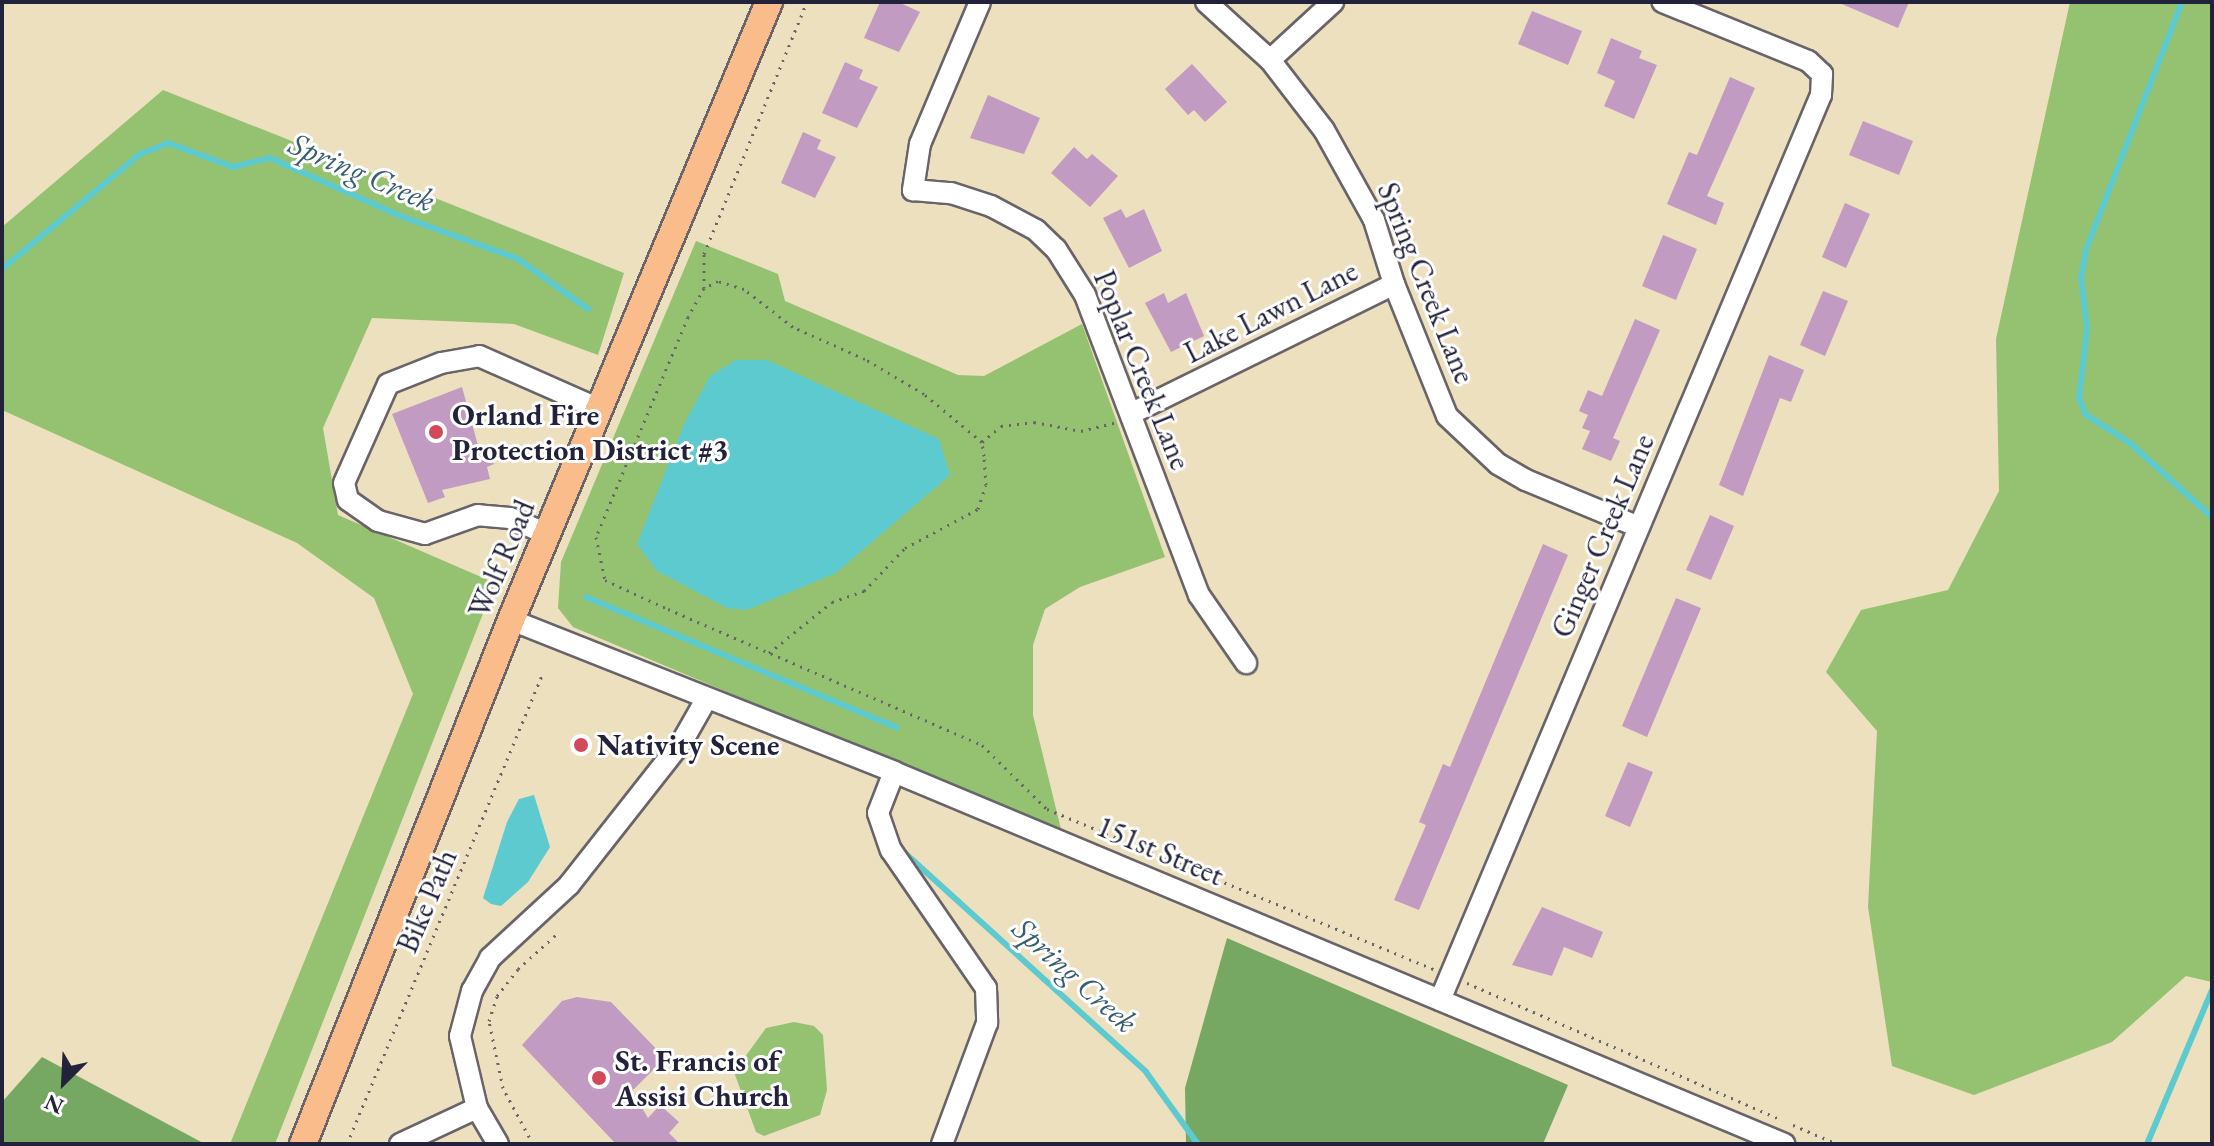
<!DOCTYPE html>
<html>
<head>
<meta charset="utf-8">
<style>
	body { margin:0 }
	#map { position:relative; width:2214px; height:1146px; overflow:hidden; background:#ece0be; font-family:"EB Garamond",serif }
	div>[style] { position:absolute }
	.green>* { inset:0; background:#94c271 }
	.forest>* { inset:0; background:#77a863 }
	.water>* { inset:0; background:#5dcad0 }
	.stream>* { height:6px; margin:-3px; padding:0 3px; transform-origin:3px; border-radius:3px; background:#5dcad0 }
	.building>* { inset:0; background:#c29bc2 }
	.path>* { height:3px; margin-top:-1.5px; transform-origin:0; background:repeating-linear-gradient(90deg,#696469 0 2px,transparent 0 8px) }
	.roads { filter:drop-shadow(2px 0 #696469) drop-shadow(-2px 0 #696469) drop-shadow(0 2px #696469) drop-shadow(0 -2px #696469) }
	.minor>* { height:20px; margin:-10px; padding:0 10px; transform-origin:10px; border-radius:10px; background:#fff }
	.major>* { height:26px; margin:-13px; padding:0 13px; transform-origin:13px; border-radius:13px; background:#f9bc8a }
	.dots>* { width:22px; height:22px; translate:-50% -50%; box-sizing:border-box; border:4px solid #fff; border-radius:50% }
	span { translate:-50% -50%; white-space:nowrap; text-align:center; line-height:1.15; -webkit-text-stroke:6px #fff; paint-order:stroke }
	.street-label { font-size:30px; color:#22223b }
	.poi-label { font-size:30px; color:#22223b; font-weight:700 }
	.left { translate:0 -50%; text-align:left }
	.water-label { font-size:32px; color:#375d6f; font-style:italic }
	.frame { position:absolute; inset:0; border:4px solid #22223b; pointer-events:none }
	.north { position:absolute; left:24px; top:1042px; width:80px; height:80px; -webkit-text-stroke:6px #fff; paint-order:stroke; rotate:204deg; font-size:22px; font-weight:700; line-height:32px; text-align:center; color:#22223b }
	.north::after { content:''; display:block; margin:auto; width:28px; height:36px; background:#22223b; clip-path:polygon(50% 0,100% 100%,50% 72%,0 100%) }
</style>
</head>
<body>
<div id="map">
	<div class="green">
		<div style="clip-path:polygon(2070px 2px,2212px 2px,2212px 982px,2186px 976px,2112px 1042px,1974px 1095px,1892px 1066px,1868px 907px,1877px 731px,1826px 672px,1861px 610px,1948px 590px,1999px 491px,1996px 339px)"></div>
		<div style="clip-path:polygon(163px 90px,624px 273px,598px 355px,514px 324px,372px 318px,323px 428px,338px 515px,495px 583px,275px 1144px,230px 1144px,413px 694px,374px 598px,297px 543px,2px 410px,2px 227px)"></div>
		<div style="clip-path:polygon(696px 241px,778px 274px,785px 301px,958px 375px,984px 376px,1082px 324px,1165px 557px,1080px 587px,1045px 609px,1033px 645px,1033px 715px,1062px 833px,573px 627px,558px 608px,561px 562px)"></div>
		<div style="clip-path:polygon(794px 1022px,814px 1026px,823px 1035px,827px 1090px,820px 1115px,764px 1136px,756px 1132px,734px 1072px,766px 1028px)"></div>
	</div>
	<div class="forest">
		<div style="clip-path:polygon(1227px 938px,1568px 1085px,1543px 1144px,1186px 1144px,1185px 1088px)"></div>
		<div style="clip-path:polygon(42px 1057px,205px 1144px,2px 1144px,2px 1102px)"></div>
	</div>
	<div class="water">
		<div style="clip-path:polygon(736px 360px,767px 360px,939px 439px,950px 475px,836px 573px,747px 610px,727px 608px,657px 571px,637px 544px,685px 422px,710px 376px)"></div>
		<div style="clip-path:polygon(534px 795px,550px 847px,528px 882px,501px 906px,491px 904px,483px 898px,507px 822px,519px 799px)"></div>
	</div>
	<div class="stream">
		<div style="left:2182px;top:2px;width:266px;rotate:111.2deg"></div>
		<div style="left:2086px;top:250px;width:27px;rotate:100deg"></div>
		<div style="left:2081px;top:277px;width:52px;rotate:83.4deg"></div>
		<div style="left:2087px;top:329px;width:69px;rotate:96.6deg"></div>
		<div style="left:2079px;top:398px;width:17px;rotate:69deg"></div>
		<div style="left:2085px;top:414px;width:54px;rotate:32.8deg"></div>
		<div style="left:2130px;top:443px;width:110px;rotate:42.1deg"></div>
		<div style="left:2px;top:269px;width:180px;rotate:-39.8deg"></div>
		<div style="left:140px;top:154px;width:30px;rotate:-21deg"></div>
		<div style="left:168px;top:143px;width:69px;rotate:20.3deg"></div>
		<div style="left:233px;top:167px;width:38px;rotate:-14deg"></div>
		<div style="left:270px;top:158px;width:142px;rotate:24deg"></div>
		<div style="left:400px;top:216px;width:126px;rotate:20deg"></div>
		<div style="left:518px;top:259px;width:86px;rotate:35.5deg"></div>
		<div style="left:586px;top:597px;width:337px;rotate:22.8deg"></div>
		<div style="left:906px;top:854px;width:324px;rotate:42.2deg"></div>
		<div style="left:1146px;top:1072px;width:89px;rotate:54.2deg"></div>
		<div style="left:2147px;top:1144px;width:167px;rotate:-67.1deg"></div>
	</div>
	<div class="building">
		<div style="clip-path:polygon(880px 2px,898px 2px,920px 12px,899px 52px,864px 38px)"></div>
		<div style="clip-path:polygon(1837px 2px,1909px 2px,1898px 28px)"></div>
		<div style="clip-path:polygon(1532px 11px,1582px 31px,1568px 65px,1518px 44px)"></div>
		<div style="clip-path:polygon(1611px 38px,1642px 51px,1639px 58px,1657px 65px,1634px 119px,1604px 106px,1615px 81px,1597px 73px)"></div>
		<div style="clip-path:polygon(845px 62px,863px 70px,859px 79px,878px 87px,857px 128px,822px 113px)"></div>
		<div style="clip-path:polygon(1192px 64px,1227px 102px,1205px 122px,1194px 110px,1188px 115px,1165px 89px)"></div>
		<div style="clip-path:polygon(1730px 77px,1755px 88px,1707px 196px,1724px 203px,1716px 225px,1667px 204px,1689px 152px,1697px 155px)"></div>
		<div style="clip-path:polygon(988px 95px,1040px 118px,1024px 154px,970px 138px)"></div>
		<div style="clip-path:polygon(1863px 121px,1913px 141px,1899px 175px,1849px 155px)"></div>
		<div style="clip-path:polygon(803px 132px,821px 140px,817px 149px,836px 157px,815px 198px,781px 183px)"></div>
		<div style="clip-path:polygon(1074px 147px,1087px 159px,1092px 154px,1118px 176px,1090px 207px,1051px 173px)"></div>
		<div style="clip-path:polygon(1845px 203px,1870px 214px,1846px 268px,1822px 257px)"></div>
		<div style="clip-path:polygon(1121px 209px,1126px 218px,1144px 209px,1162px 251px,1129px 268px,1103px 218px)"></div>
		<div style="clip-path:polygon(1663px 235px,1697px 249px,1676px 300px,1642px 286px)"></div>
		<div style="clip-path:polygon(1823px 291px,1848px 301px,1825px 356px,1800px 345px)"></div>
		<div style="clip-path:polygon(1164px 293px,1168px 303px,1186px 293px,1204px 336px,1171px 352px,1145px 303px)"></div>
		<div style="clip-path:polygon(1635px 319px,1660px 330px,1613px 438px,1620px 441px,1611px 461px,1582px 449px,1590px 431px,1582px 428px,1588px 415px,1579px 411px,1588px 390px,1602px 396px)"></div>
		<div style="clip-path:polygon(1769px 355px,1804px 370px,1791px 402px,1780px 398px,1743px 496px,1719px 485px)"></div>
		<div style="clip-path:polygon(462px 387px,479px 449px,487px 446px,494px 464px,487px 467px,490px 479px,442px 490px,445px 497px,428px 503px,392px 414px)"></div>
		<div style="clip-path:polygon(1710px 515px,1734px 526px,1711px 580px,1686px 570px)"></div>
		<div style="clip-path:polygon(1543px 544px,1568px 555px,1419px 910px,1394px 900px,1426px 825px,1419px 822px,1443px 764px,1450px 767px)"></div>
		<div style="clip-path:polygon(1676px 598px,1701px 608px,1647px 737px,1622px 726px)"></div>
		<div style="clip-path:polygon(1628px 762px,1653px 772px,1630px 827px,1605px 816px)"></div>
		<div style="clip-path:polygon(1542px 907px,1603px 932px,1592px 958px,1564px 947px,1552px 976px,1512px 965px)"></div>
		<div style="clip-path:polygon(577px 997px,611px 1002px,665px 1058px,632px 1091px,648px 1118px,660px 1105px,679px 1122px,669px 1133px,680px 1144px,616px 1144px,522px 1045px,562px 1001px)"></div>
	</div>
	<div class="path">
		<div style="left:704px;top:288px;width:34px;rotate:-90deg"></div>
		<div style="left:704px;top:254px;width:272px;rotate:-67.8deg"></div>
		<div style="left:982px;top:442px;width:25px;rotate:-40deg"></div>
		<div style="left:1001px;top:426px;width:33px;rotate:-7deg"></div>
		<div style="left:1034px;top:422px;width:48px;rotate:10.8deg"></div>
		<div style="left:1081px;top:431px;width:34px;rotate:-14deg"></div>
		<div style="left:769px;top:653px;width:81px;rotate:-39deg"></div>
		<div style="left:832px;top:602px;width:34px;rotate:-19deg"></div>
		<div style="left:864px;top:591px;width:59px;rotate:-46.4deg"></div>
		<div style="left:905px;top:548px;width:83px;rotate:-28.1deg"></div>
		<div style="left:978px;top:509px;width:25px;rotate:-72deg"></div>
		<div style="left:986px;top:485px;width:29px;rotate:-94deg"></div>
		<div style="left:984px;top:456px;width:14px;rotate:-98deg"></div>
		<div style="left:982px;top:442px;width:75px;rotate:-140.4deg"></div>
		<div style="left:924px;top:394px;width:69px;rotate:-149.3deg"></div>
		<div style="left:865px;top:359px;width:79px;rotate:-156deg"></div>
		<div style="left:793px;top:327px;width:62px;rotate:-142.2deg"></div>
		<div style="left:744px;top:289px;width:27px;rotate:-163deg"></div>
		<div style="left:718px;top:281px;width:16px;rotate:153deg"></div>
		<div style="left:704px;top:288px;width:33px;rotate:119deg"></div>
		<div style="left:688px;top:317px;width:238px;rotate:112.7deg"></div>
		<div style="left:596px;top:537px;width:44px;rotate:78.2deg"></div>
		<div style="left:605px;top:580px;width:69px;rotate:24.7deg"></div>
		<div style="left:668px;top:609px;width:342px;rotate:23.4deg"></div>
		<div style="left:982px;top:745px;width:91px;rotate:44.6deg"></div>
		<div style="left:1047px;top:809px;width:419px;rotate:22.5deg"></div>
		<div style="left:1467px;top:983px;width:344px;rotate:23.5deg"></div>
		<div style="left:1793px;top:1125px;width:49px;rotate:22.9deg"></div>
		<div style="left:347px;top:1144px;width:510px;rotate:-67.41deg"></div>
		<div style="left:533px;top:1144px;width:64px;rotate:-118.2deg"></div>
		<div style="left:503px;top:1088px;width:68px;rotate:-101.8deg"></div>
		<div style="left:489px;top:1021px;width:26px;rotate:-72deg"></div>
		<div style="left:497px;top:996px;width:34px;rotate:-52deg"></div>
		<div style="left:518px;top:969px;width:55px;rotate:-42.1deg"></div>
	</div>
	<div class="roads">
		<div class="minor">
			<div style="left:980px;top:2px;width:154px;rotate:112.9deg"></div>
			<div style="left:920px;top:144px;width:47px;rotate:98.7deg"></div>
			<div style="left:913px;top:190px;width:38px;rotate:5deg"></div>
			<div style="left:951px;top:193px;width:42px;rotate:18deg"></div>
			<div style="left:991px;top:206px;width:51px;rotate:28.1deg"></div>
			<div style="left:1036px;top:230px;width:28px;rotate:44deg"></div>
			<div style="left:1056px;top:249px;width:54px;rotate:57.8deg"></div>
			<div style="left:1085px;top:295px;width:321px;rotate:69.2deg"></div>
			<div style="left:1199px;top:595px;width:83px;rotate:55.3deg"></div>
			<div style="left:1206px;top:2px;width:86px;rotate:42.2deg"></div>
			<div style="left:1270px;top:60px;width:88px;rotate:52.4deg"></div>
			<div style="left:1324px;top:130px;width:103px;rotate:60.9deg"></div>
			<div style="left:1374px;top:220px;width:67px;rotate:72.6deg"></div>
			<div style="left:1394px;top:284px;width:142px;rotate:68.1deg"></div>
			<div style="left:1447px;top:416px;width:70px;rotate:43.3deg"></div>
			<div style="left:1498px;top:464px;width:32px;rotate:30deg"></div>
			<div style="left:1526px;top:480px;width:122px;rotate:22.6deg"></div>
			<div style="left:1270px;top:60px;width:86px;rotate:-42.6deg"></div>
			<div style="left:1132px;top:413px;width:292px;rotate:-26.2deg"></div>
			<div style="left:547px;top:534px;width:40px;rotate:-156.6deg"></div>
			<div style="left:510px;top:518px;width:32px;rotate:-175deg"></div>
			<div style="left:478px;top:515px;width:56px;rotate:160.3deg"></div>
			<div style="left:425px;top:534px;width:49px;rotate:-164.5deg"></div>
			<div style="left:378px;top:521px;width:37px;rotate:-145deg"></div>
			<div style="left:348px;top:500px;width:17px;rotate:-103deg"></div>
			<div style="left:344px;top:483px;width:108px;rotate:-66deg"></div>
			<div style="left:388px;top:384px;width:57px;rotate:-21.6deg"></div>
			<div style="left:441px;top:363px;width:39px;rotate:-10deg"></div>
			<div style="left:479px;top:356px;width:131px;rotate:23.8deg"></div>
			<div style="left:511px;top:620px;width:412px;rotate:21.6deg"></div>
			<div style="left:894px;top:772px;width:965px;rotate:22.68deg"></div>
			<div style="left:894px;top:772px;width:44px;rotate:111.3deg"></div>
			<div style="left:878px;top:813px;width:39px;rotate:71deg"></div>
			<div style="left:891px;top:850px;width:168px;rotate:55.5deg"></div>
			<div style="left:986px;top:988px;width:35px;rotate:88deg"></div>
			<div style="left:987px;top:1023px;width:129px;rotate:110.4deg"></div>
			<div style="left:1440px;top:1000px;width:982px;rotate:-67.17deg"></div>
			<div style="left:1821px;top:95px;width:21px;rotate:-87deg"></div>
			<div style="left:1822px;top:74px;width:19px;rotate:-137deg"></div>
			<div style="left:1808px;top:61px;width:157px;rotate:-157.9deg"></div>
			<div style="left:400px;top:1144px;width:85px;rotate:-25.1deg"></div>
			<div style="left:498px;top:1144px;width:42px;rotate:-120.3deg"></div>
			<div style="left:477px;top:1108px;width:74px;rotate:-103.3deg"></div>
			<div style="left:460px;top:1036px;width:47px;rotate:-75.1deg"></div>
			<div style="left:472px;top:991px;width:38px;rotate:-61deg"></div>
			<div style="left:490px;top:958px;width:108px;rotate:-42.7deg"></div>
			<div style="left:569px;top:885px;width:184px;rotate:-51.8deg"></div>
			<div style="left:683px;top:740px;width:48px;rotate:-60.3deg"></div>
		</div>
		<div class="major">
			<div style="left:303px;top:1144px;width:564px;rotate:-68.35deg"></div>
			<div style="left:511px;top:620px;width:670px;rotate:-67.34deg"></div>
		</div>
	</div>
	<div class="dots">
		<div style="left:436px;top:432px;background:#d1495b"></div>
		<div style="left:581px;top:745px;background:#d1495b"></div>
		<div style="left:599px;top:1078px;background:#d1495b"></div>
	</div>
	<div class="street-label">
		<span style="left:1426px;top:283px;rotate:68deg">Spring Creek Lane</span>
		<span style="left:1271px;top:312px;rotate:-27deg">Lake Lawn Lane</span>
		<span style="left:1142px;top:370px;rotate:68deg">Poplar Creek Lane</span>
		<span style="left:1603px;top:536px;rotate:-67deg">Ginger Creek Lane</span>
		<span style="left:502px;top:559px;rotate:-67deg">Wolf Road</span>
		<span style="left:1160px;top:851px;rotate:23deg">151st Street</span>
		<span style="left:427px;top:901px;rotate:-67deg">Bike Path</span>
	</div>
	<div class="poi-label">
		<span class="left" style="left:452px;top:432px">Orland Fire<br>Protection District #3</span>
		<span class="left" style="left:597px;top:745px">Nativity Scene</span>
		<span class="left" style="left:615px;top:1078px">St. Francis of<br>Assisi Church</span>
	</div>
	<div class="water-label">
		<span style="left:362px;top:172px;rotate:23deg">Spring Creek</span>
		<span style="left:1075px;top:975px;rotate:42deg">Spring Creek</span>
	</div>
	<div class="frame"></div>
	<div class="north">N</div>
</div>
</body>
</html>
